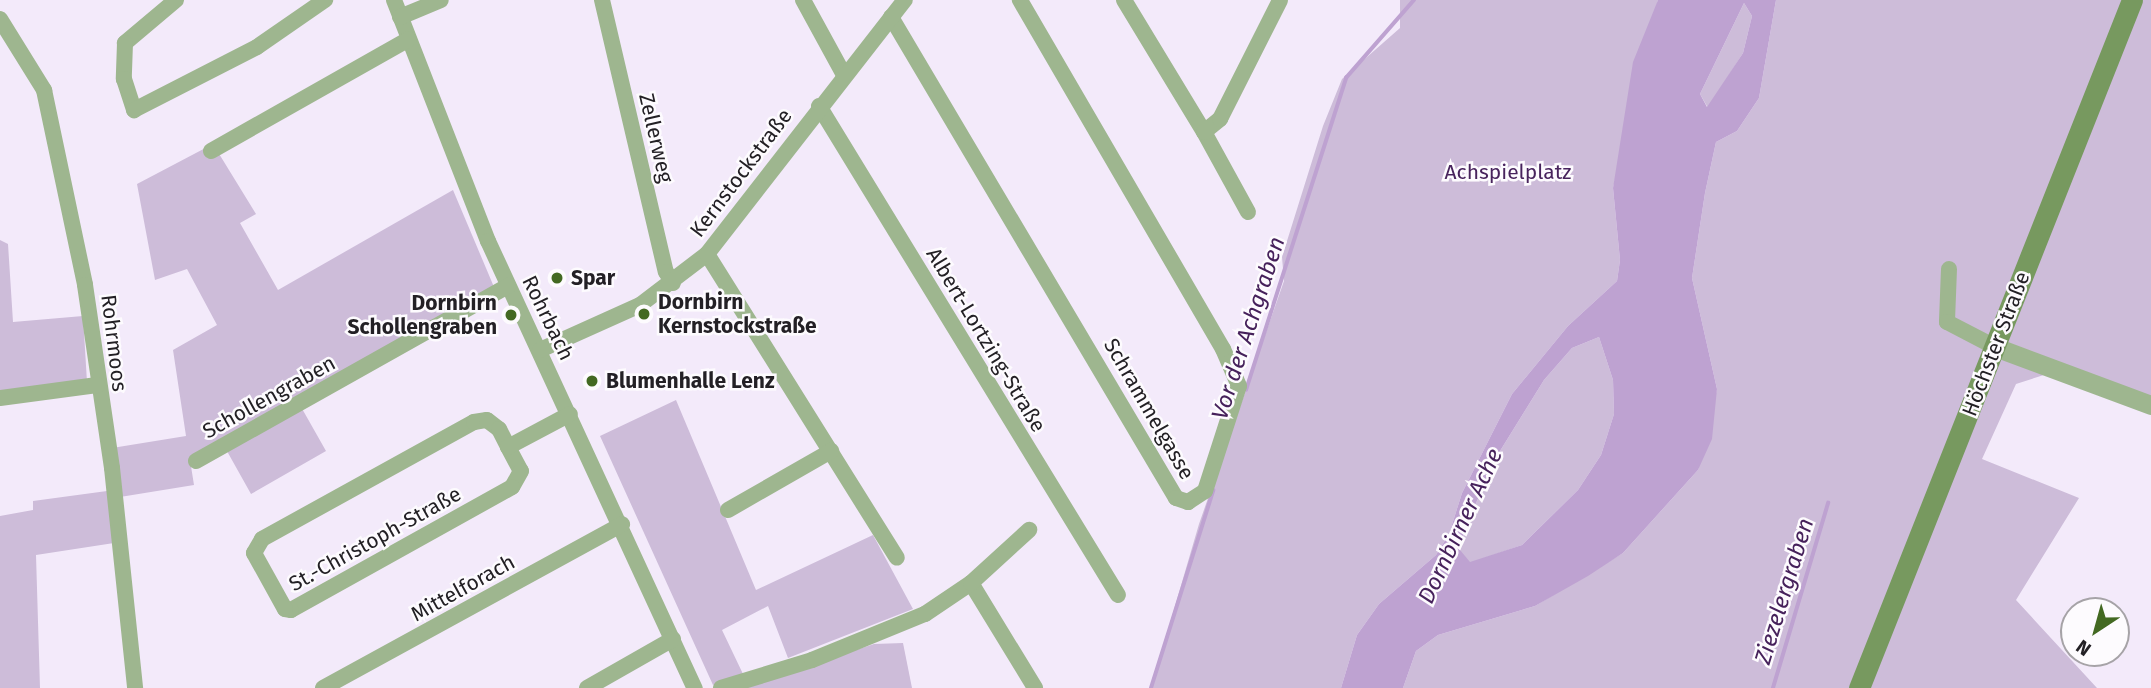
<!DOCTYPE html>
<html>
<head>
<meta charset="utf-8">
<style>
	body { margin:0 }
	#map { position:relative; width:2151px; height:688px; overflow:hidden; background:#f3eafa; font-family:"Fira Sans",sans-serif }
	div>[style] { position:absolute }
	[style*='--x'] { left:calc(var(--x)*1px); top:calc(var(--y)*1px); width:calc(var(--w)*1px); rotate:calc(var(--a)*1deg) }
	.green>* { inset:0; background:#cdbcd9 }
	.water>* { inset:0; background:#bea2d1 }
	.stream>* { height:3.5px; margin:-1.75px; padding:0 1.75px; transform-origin:1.75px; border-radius:1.75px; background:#bea2d1 }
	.minor>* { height:16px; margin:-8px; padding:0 8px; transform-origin:8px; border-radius:8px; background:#9eb68f }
	.tertiary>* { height:19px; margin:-9.5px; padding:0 9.5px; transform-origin:9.5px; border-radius:9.5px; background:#9eb68f }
	.secondary>* { height:21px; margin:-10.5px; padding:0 10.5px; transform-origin:10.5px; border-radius:10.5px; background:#77995f }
	.dots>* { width:19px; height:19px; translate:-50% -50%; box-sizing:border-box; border:4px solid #fdfbfe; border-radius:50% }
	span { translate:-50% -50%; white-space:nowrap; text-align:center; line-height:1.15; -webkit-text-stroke:5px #fdfbfe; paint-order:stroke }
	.street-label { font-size:21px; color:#232025 }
	.park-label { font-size:21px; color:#48235d }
	.poi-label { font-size:21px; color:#232025; font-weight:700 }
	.left { translate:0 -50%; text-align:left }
	.right { translate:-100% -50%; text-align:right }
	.water-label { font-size:23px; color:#46215b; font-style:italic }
	.north { position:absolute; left:2060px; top:597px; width:70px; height:70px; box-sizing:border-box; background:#fdfbfe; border:2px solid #a6a3a7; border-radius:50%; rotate:216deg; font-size:19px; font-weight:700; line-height:28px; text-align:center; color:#232025 }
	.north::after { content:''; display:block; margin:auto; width:24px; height:32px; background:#436922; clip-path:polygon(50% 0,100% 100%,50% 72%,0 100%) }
</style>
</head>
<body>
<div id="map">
	<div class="green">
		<i style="clip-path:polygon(1400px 0,1658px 0,1613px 188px,1620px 260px,1617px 281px,1568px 326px,1512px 394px,1462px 493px,1449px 534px,1436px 555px,1379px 604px,1357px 635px,1341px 688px,1151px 688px,1199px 524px,1284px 281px,1282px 257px,1323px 126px,1342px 79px,1400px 28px)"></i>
		<i style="clip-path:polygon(1776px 0,2151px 0,2151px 408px,2047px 374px,2016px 384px,1982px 459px,2079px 498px,2016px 600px,2097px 688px,1403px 688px,1416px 651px,1438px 635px,1535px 606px,1623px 553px,1698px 470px,1717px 389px,1692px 278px,1705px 193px,1716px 142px,1737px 131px,1759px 98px)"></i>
		<i style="clip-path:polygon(1744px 3px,1752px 16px,1743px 53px,1708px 108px,1700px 94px)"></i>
		<i style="clip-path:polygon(213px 144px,256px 214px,240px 223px,278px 290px,453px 190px,494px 287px,296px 398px,326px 451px,251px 494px,223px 444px,190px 460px,194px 485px,120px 497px,112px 448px,186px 436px,173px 350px,217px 325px,187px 269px,155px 280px,137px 184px)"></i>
		<i style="clip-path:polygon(0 240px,8px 244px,13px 322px,83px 316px,87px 382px,0 394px)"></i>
		<i style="clip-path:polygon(1599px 337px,1613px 380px,1614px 414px,1601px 455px,1578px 490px,1522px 545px,1470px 563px,1460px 551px,1465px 527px,1500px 451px,1544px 380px,1572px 348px)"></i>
		<i style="clip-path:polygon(676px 400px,756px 590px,873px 535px,913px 609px,788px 658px,768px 606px,722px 630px,743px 674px,713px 685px,600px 436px)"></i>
		<i style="clip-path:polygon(107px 491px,114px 543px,36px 555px,40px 688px,0 688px,0 516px,33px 510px,33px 501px)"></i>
		<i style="clip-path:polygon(903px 643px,912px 688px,742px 688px,874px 644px)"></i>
	</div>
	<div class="water">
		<i style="clip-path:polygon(evenodd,1658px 0,1776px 0,1759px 98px,1737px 131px,1716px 142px,1705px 193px,1692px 278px,1717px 389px,1712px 439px,1698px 470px,1623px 553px,1588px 576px,1535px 606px,1438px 635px,1416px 651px,1403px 688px,1341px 688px,1357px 635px,1379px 604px,1436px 555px,1449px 534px,1462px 493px,1512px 394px,1568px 326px,1617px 281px,1620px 260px,1613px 188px,1633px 62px,1658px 0,1744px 3px,1752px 16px,1743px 53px,1707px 107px,1700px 94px,1744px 3px,1658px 0,1599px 337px,1613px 380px,1614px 414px,1601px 455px,1578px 490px,1522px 545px,1470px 562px,1460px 550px,1465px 527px,1500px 451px,1544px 380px,1572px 348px,1599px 337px)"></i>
	</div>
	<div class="stream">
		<i style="--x:1246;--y:390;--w:328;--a:-72.2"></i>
		<i style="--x:1346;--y:78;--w:103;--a:-48.9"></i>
		<i style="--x:1151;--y:688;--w:207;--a:-72.5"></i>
		<i style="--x:1773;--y:688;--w:193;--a:-73.4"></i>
	</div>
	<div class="minor">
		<i style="--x:176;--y:0;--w:67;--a:139.9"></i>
		<i style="--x:125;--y:43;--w:36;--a:92"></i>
		<i style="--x:124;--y:79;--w:33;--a:72"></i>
		<i style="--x:134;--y:110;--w:138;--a:-27.1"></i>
		<i style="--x:257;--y:47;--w:83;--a:-34.7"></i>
		<i style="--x:394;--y:0;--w:259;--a:68.7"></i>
		<i style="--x:488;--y:241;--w:493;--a:65.2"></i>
		<i style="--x:602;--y:0;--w:279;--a:76.8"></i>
		<i style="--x:666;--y:272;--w:13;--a:58"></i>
		<i style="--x:803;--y:0;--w:85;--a:61.3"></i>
		<i style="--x:1124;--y:0;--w:154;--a:58.8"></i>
		<i style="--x:400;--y:17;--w:44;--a:-22.5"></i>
		<i style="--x:891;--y:17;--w:559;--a:59.35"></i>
		<i style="--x:1176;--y:498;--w:13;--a:18"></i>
		<i style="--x:1188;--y:502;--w:20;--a:-33"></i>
		<i style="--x:1205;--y:491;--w:110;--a:-72.1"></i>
		<i style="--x:1239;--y:386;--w:40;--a:-113.4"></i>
		<i style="--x:1223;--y:349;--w:404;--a:-120.2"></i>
		<i style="--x:0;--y:19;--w:84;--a:58.2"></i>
		<i style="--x:44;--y:90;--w:199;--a:78.1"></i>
		<i style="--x:85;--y:285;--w:185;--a:81.6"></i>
		<i style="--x:112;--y:468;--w:221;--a:84"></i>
		<i style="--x:819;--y:106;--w:573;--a:58.56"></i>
		<i style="--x:211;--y:151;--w:227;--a:-29.5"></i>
		<i style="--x:1248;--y:212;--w:91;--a:-118.8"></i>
		<i style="--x:1204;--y:132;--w:21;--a:-39"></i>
		<i style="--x:1220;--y:119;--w:133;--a:-63.2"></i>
		<i style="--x:707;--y:254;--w:358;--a:58"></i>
		<i style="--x:1949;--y:269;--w:53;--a:92.2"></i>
		<i style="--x:1947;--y:322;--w:54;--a:27.5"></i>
		<i style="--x:540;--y:350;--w:110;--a:-24.2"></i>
		<i style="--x:640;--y:305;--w:84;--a:-37.3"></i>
		<i style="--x:707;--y:254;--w:322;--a:-52.1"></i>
		<i style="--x:0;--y:398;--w:98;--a:-7.6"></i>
		<i style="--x:508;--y:447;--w:27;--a:62"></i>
		<i style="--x:521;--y:471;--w:18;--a:119"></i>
		<i style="--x:512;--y:487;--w:253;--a:150.9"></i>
		<i style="--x:291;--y:610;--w:6;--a:-171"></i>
		<i style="--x:285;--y:609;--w:64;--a:-119"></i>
		<i style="--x:254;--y:553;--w:16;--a:-60"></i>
		<i style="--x:262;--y:539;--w:242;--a:-28.9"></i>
		<i style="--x:474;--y:422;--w:13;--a:-9"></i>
		<i style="--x:487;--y:420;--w:15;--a:37"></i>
		<i style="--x:499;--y:429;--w:20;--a:63"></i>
		<i style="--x:508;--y:447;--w:70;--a:-28"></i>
		<i style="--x:196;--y:461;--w:358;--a:-29.3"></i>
		<i style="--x:728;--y:510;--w:119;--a:-29.8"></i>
		<i style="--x:971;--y:583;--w:123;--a:58.6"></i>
		<i style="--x:323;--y:688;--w:341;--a:-28.7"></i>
		<i style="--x:587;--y:688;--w:99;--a:-29.7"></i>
		<i style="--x:721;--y:688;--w:95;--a:-17.1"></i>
		<i style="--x:812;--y:660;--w:122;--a:-22.2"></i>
		<i style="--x:925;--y:614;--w:55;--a:-34"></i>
		<i style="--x:971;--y:583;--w:79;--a:-42.4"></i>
	</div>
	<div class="tertiary">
		<i style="--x:1995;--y:347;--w:166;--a:20.4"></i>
	</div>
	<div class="secondary">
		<i style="--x:1859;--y:688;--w:740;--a:-68.36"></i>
	</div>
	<div class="dots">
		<i style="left:557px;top:278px;background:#436922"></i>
		<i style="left:644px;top:314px;background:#436922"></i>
		<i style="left:511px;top:315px;background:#436922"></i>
		<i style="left:592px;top:381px;background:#436922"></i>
	</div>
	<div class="street-label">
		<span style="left:656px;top:138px;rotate:77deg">Zellerweg</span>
		<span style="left:741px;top:173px;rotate:-53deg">Kernstockstraße</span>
		<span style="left:548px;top:318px;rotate:64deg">Rohrbach</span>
		<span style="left:986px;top:340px;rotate:59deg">Albert-Lortzing-Straße</span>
		<span style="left:114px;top:343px;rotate:83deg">Rohrmoos</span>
		<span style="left:1996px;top:344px;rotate:-69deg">Höchster Straße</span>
		<span style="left:269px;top:397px;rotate:-29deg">Schollengraben</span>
		<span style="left:1149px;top:409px;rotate:60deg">Schrammelgasse</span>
		<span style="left:375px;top:539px;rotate:-29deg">St.-Christoph-Straße</span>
		<span style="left:463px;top:588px;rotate:-29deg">Mittelforach</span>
	</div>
	<div class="park-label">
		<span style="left:1508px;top:172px">Achspielplatz</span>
	</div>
	<div class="poi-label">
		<span class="left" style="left:571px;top:278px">Spar</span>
		<span class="left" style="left:658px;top:314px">Dornbirn<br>Kernstockstraße</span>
		<span class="right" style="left:497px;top:315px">Dornbirn<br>Schollengraben</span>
		<span class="left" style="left:606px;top:381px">Blumenhalle Lenz</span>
	</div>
	<div class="water-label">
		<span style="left:1248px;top:328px;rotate:-72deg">Vor der Achgraben</span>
		<span style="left:1460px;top:526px;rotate:-65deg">Dornbirner Ache</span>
		<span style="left:1784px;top:591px;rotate:-73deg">Ziezelergraben</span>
	</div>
	<div class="north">N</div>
</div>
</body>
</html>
